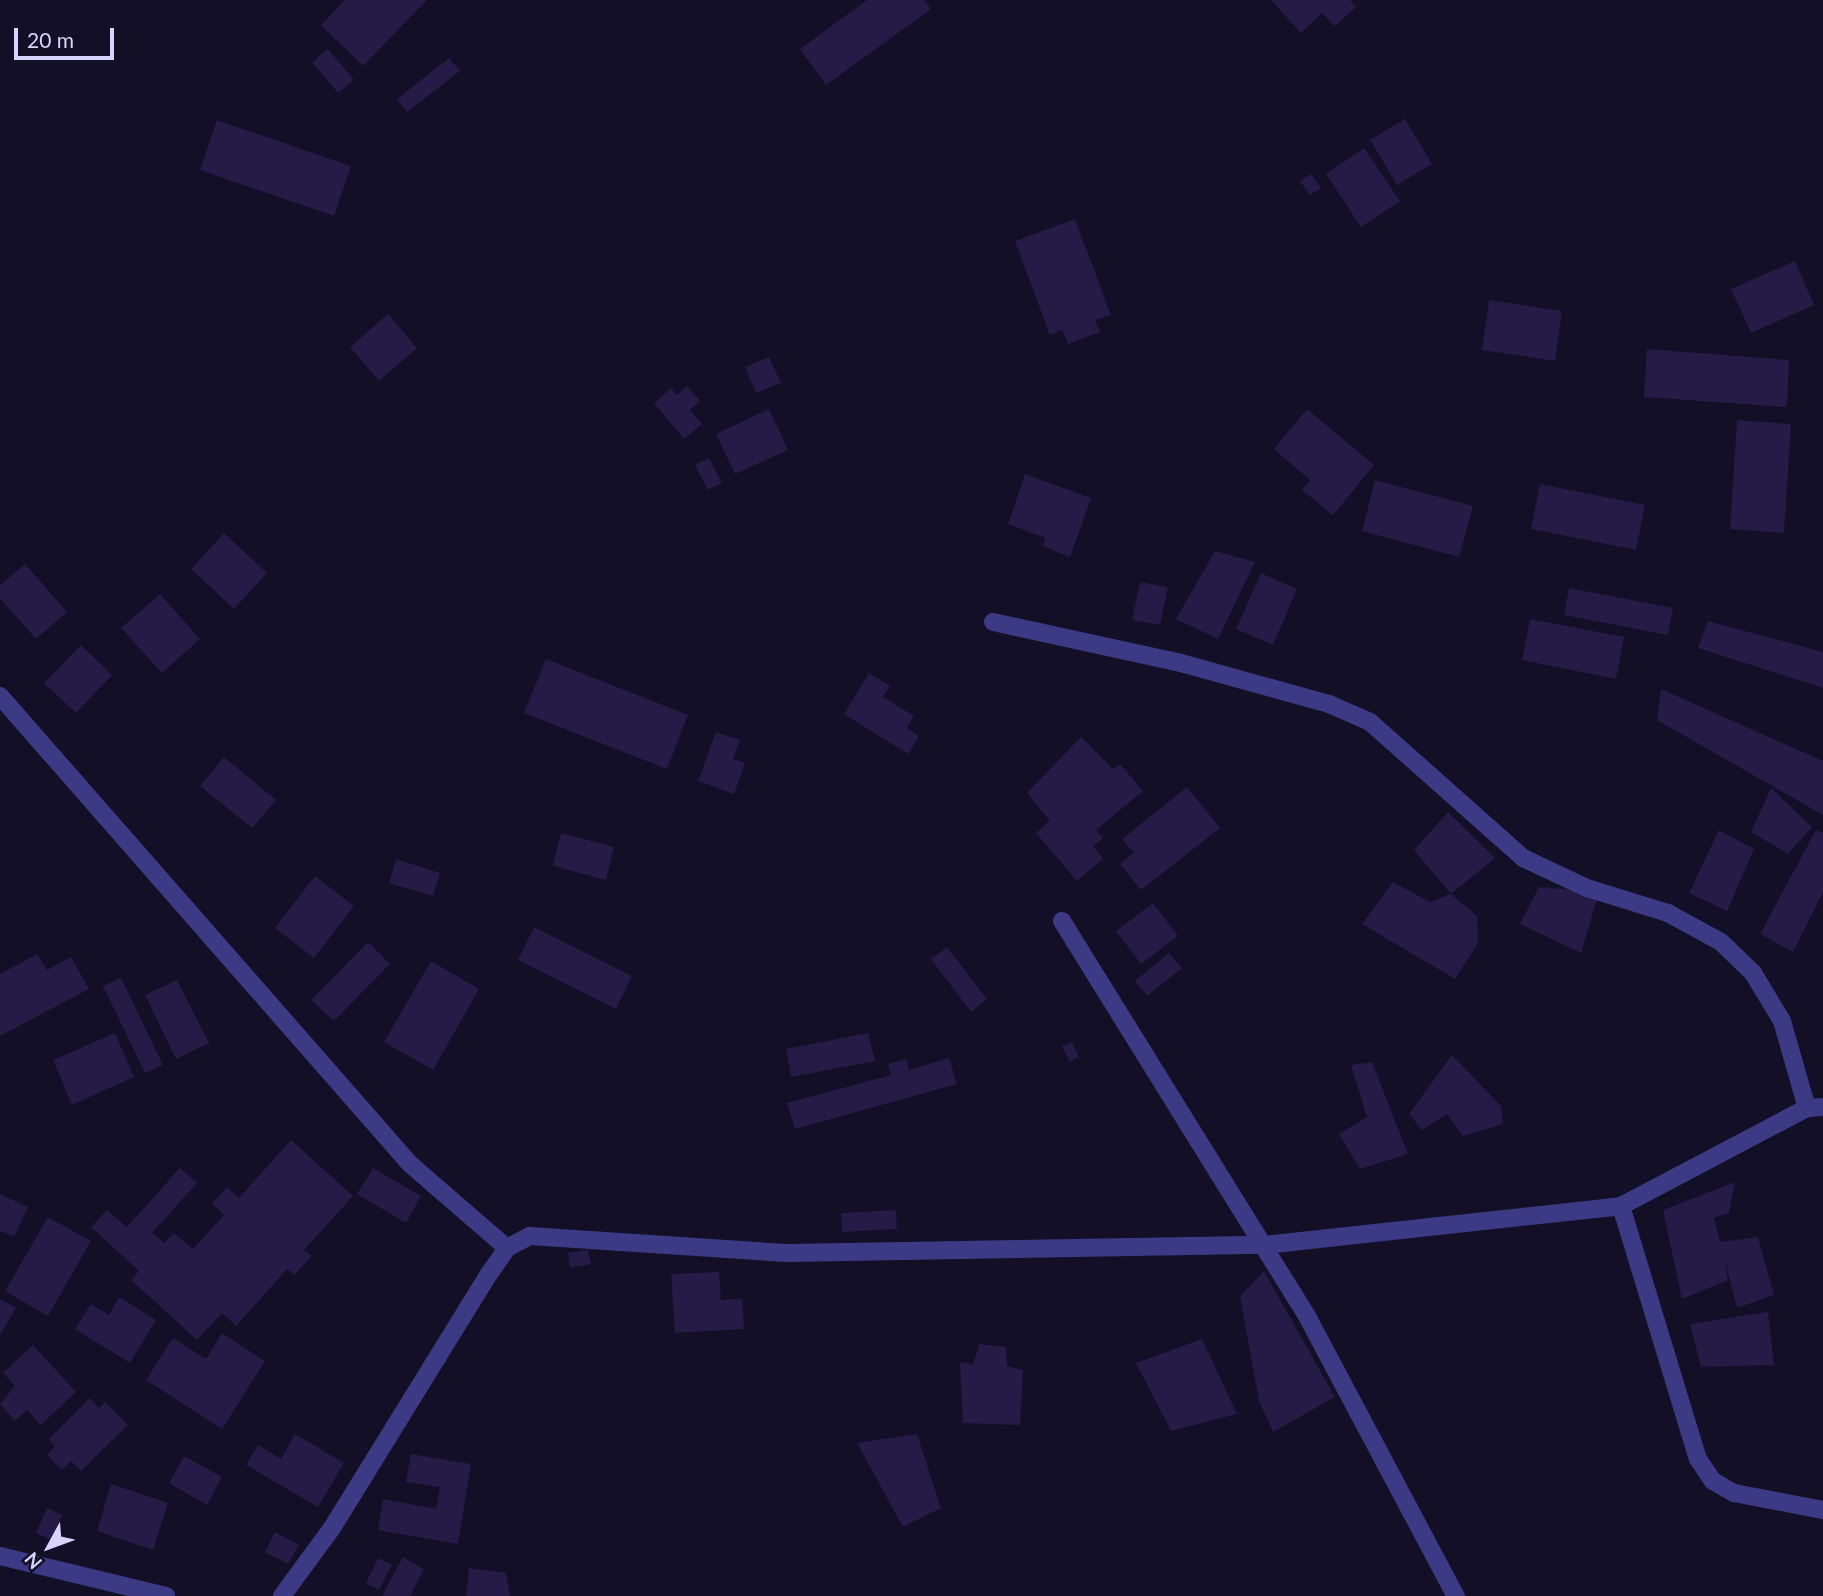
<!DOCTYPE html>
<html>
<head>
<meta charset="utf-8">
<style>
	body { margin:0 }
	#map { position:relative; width:1823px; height:1596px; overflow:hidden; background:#130f26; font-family:Lato,sans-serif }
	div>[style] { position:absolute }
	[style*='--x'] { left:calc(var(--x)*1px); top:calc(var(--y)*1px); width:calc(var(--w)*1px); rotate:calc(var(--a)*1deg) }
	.building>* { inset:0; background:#241b47 }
	.minor>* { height:18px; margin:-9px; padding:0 9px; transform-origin:9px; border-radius:9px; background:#3d3a85 }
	span { translate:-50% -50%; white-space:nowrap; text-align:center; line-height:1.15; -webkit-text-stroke:5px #130f26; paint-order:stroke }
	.north { position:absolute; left:14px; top:1512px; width:70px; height:70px; -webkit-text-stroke:5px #130f26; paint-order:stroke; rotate:229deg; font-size:19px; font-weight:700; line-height:28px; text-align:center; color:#d9d4ff }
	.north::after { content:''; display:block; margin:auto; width:24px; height:32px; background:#d9d4ff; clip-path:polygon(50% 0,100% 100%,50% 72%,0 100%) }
	.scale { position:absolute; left:14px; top:28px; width:100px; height:32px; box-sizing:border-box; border:4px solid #d9d4ff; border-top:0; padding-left:9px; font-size:21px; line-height:24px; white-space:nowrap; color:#d9d4ff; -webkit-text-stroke:5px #130f26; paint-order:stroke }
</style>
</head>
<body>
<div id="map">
	<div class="building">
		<i style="clip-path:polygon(345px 0,427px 0,363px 66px,321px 25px)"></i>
		<i style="clip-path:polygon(867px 0,924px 0,931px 9px,826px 85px,800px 49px)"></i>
		<i style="clip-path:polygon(1271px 0,1350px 0,1356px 7px,1335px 26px,1322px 13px,1301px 33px)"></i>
		<i style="clip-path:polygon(328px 49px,354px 80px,338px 93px,312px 62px)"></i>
		<i style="clip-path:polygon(449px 58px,460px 71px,407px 112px,397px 99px)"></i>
		<i style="clip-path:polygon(1405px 119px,1432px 164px,1397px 185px,1370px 140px)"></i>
		<i style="clip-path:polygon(217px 120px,351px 166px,334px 216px,200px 170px)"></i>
		<i style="clip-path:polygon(1364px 148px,1400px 201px,1361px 227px,1326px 174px)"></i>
		<i style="clip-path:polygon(1311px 174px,1321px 188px,1310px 195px,1300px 181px)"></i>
		<i style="clip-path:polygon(1075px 219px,1111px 315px,1095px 320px,1100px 332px,1068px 344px,1062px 330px,1050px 335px,1015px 241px)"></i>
		<i style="clip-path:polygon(1795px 261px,1814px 305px,1751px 333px,1731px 289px)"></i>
		<i style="clip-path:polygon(1489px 300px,1562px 311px,1555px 361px,1482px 350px)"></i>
		<i style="clip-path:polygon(388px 314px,417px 348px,379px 381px,350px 347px)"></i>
		<i style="clip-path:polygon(1647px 349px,1789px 360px,1787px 407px,1644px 397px)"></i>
		<i style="clip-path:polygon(769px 357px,781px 383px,756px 393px,745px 367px)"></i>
		<i style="clip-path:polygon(687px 386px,700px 401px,690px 410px,702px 424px,684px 439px,654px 403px,671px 388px,677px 395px)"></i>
		<i style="clip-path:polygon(769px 409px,788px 450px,735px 474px,716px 434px)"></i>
		<i style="clip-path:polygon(1307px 409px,1374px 465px,1333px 515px,1302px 490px,1310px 480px,1274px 449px)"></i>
		<i style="clip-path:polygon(1737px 420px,1791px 424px,1784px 533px,1730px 529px)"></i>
		<i style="clip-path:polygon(709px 458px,722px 483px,708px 490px,695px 465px)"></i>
		<i style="clip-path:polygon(1025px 474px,1091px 498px,1070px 557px,1043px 546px,1045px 538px,1008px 524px)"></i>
		<i style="clip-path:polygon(1375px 480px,1473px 506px,1459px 557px,1362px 531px)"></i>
		<i style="clip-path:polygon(1540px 484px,1645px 505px,1636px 550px,1531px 529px)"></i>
		<i style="clip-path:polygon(224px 533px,267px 573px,234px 609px,191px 569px)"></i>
		<i style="clip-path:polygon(1215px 551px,1255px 562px,1218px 639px,1176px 619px)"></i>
		<i style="clip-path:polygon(25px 564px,67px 612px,36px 639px,0 598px,0 585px)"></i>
		<i style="clip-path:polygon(1261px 573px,1297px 589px,1273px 645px,1236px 629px)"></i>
		<i style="clip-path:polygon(1140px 582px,1168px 587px,1160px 625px,1132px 620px)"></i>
		<i style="clip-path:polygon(1569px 588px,1673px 608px,1668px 635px,1564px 615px)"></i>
		<i style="clip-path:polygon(160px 594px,200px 639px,162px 673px,121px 628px)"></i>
		<i style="clip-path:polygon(1530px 619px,1624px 637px,1616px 679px,1522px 660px)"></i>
		<i style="clip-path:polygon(1708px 621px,1823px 652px,1823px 688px,1698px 648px)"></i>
		<i style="clip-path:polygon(81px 645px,112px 675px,76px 713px,44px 683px)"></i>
		<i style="clip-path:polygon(546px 659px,688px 715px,667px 769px,524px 713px)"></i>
		<i style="clip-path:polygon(869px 673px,890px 686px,883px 697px,914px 716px,907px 728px,919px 736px,908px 754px,844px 714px)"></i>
		<i style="clip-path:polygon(1661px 689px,1823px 761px,1823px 815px,1657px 720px)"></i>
		<i style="clip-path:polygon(716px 732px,740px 740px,733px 759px,745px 763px,734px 794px,698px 781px)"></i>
		<i style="clip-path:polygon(1081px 737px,1113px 769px,1120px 764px,1143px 791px,1096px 830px,1103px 838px,1093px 846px,1103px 859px,1077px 881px,1036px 833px,1050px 821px,1027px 793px)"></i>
		<i style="clip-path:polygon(224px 757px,276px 800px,252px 828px,200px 786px)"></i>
		<i style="clip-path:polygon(1187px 787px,1220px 828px,1141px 890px,1120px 864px,1134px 853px,1122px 839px)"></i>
		<i style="clip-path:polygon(1771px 788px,1812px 827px,1788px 854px,1751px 832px)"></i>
		<i style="clip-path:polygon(1448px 812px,1495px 858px,1451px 894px,1414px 850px)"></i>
		<i style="clip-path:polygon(1719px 830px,1754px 849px,1727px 911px,1689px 893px)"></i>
		<i style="clip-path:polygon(1816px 830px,1823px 833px,1823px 892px,1793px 952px,1760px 934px)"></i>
		<i style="clip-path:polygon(561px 833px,614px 847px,606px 880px,553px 866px)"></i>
		<i style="clip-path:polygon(396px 859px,440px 873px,433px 896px,389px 883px)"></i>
		<i style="clip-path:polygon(315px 876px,354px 906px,314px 958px,275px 928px)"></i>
		<i style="clip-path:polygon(1393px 882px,1430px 902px,1451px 894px,1477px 916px,1478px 943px,1455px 979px,1362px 924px)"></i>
		<i style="clip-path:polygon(1539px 887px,1599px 892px,1581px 953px,1520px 924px)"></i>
		<i style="clip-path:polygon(1153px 903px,1178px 936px,1141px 964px,1116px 931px)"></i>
		<i style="clip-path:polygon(534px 927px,632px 976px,616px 1009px,518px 960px)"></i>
		<i style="clip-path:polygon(368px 942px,390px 964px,334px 1021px,311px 1000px)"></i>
		<i style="clip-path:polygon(947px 947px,987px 999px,971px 1012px,931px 959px)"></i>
		<i style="clip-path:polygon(1169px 953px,1182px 968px,1147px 996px,1135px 981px)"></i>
		<i style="clip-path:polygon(37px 954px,47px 970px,71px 957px,89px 989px,0 1036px,0 974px)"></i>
		<i style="clip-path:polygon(431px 961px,479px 989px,433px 1070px,384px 1042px)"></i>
		<i style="clip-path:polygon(121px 978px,163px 1065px,145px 1073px,103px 986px)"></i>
		<i style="clip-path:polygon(177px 980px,209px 1043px,176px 1059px,145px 995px)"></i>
		<i style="clip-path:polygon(115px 1033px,134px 1077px,72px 1105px,53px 1060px)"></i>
		<i style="clip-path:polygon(868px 1033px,875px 1061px,791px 1077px,786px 1049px)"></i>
		<i style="clip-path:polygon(1072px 1042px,1079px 1057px,1070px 1062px,1062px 1046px)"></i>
		<i style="clip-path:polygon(1452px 1055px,1501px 1106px,1503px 1124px,1463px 1136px,1447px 1114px,1422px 1130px,1409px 1114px)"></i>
		<i style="clip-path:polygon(949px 1058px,957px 1084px,795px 1129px,787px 1103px,891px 1075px,888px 1064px,906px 1059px,909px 1070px)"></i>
		<i style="clip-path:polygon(1372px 1062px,1408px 1154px,1360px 1169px,1339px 1134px,1367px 1117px,1351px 1065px)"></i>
		<i style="clip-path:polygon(291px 1140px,353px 1196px,304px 1250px,312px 1256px,294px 1275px,287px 1269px,236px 1326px,222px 1313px,197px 1340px,131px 1280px,139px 1271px,91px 1227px,107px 1210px,127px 1227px,180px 1168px,197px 1183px,152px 1233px,164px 1243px,174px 1233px,193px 1249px,224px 1215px,212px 1203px,227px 1187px,239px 1198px)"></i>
		<i style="clip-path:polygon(373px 1168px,421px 1196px,406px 1223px,357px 1194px)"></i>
		<i style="clip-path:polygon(1735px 1182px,1729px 1213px,1714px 1218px,1720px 1242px,1758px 1237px,1774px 1295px,1737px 1308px,1724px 1257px,1728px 1280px,1682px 1299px,1663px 1210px)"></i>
		<i style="clip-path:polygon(0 1194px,28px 1207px,14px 1237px,0 1231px)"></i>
		<i style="clip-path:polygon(896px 1210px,897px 1229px,842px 1232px,841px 1213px)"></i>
		<i style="clip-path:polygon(48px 1217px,91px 1241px,48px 1316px,5px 1291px)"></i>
		<i style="clip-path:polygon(588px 1250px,591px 1264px,570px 1268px,568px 1253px)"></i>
		<i style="clip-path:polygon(1264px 1271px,1335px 1397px,1273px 1432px,1259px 1401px,1240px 1296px)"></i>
		<i style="clip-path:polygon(719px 1272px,721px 1300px,742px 1299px,744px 1329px,675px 1333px,671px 1274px)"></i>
		<i style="clip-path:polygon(119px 1297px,156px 1320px,130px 1363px,75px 1329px,91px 1304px,109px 1315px)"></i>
		<i style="clip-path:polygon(0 1299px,16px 1308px,0 1335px)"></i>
		<i style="clip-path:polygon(1768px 1312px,1774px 1365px,1701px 1367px,1690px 1324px)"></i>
		<i style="clip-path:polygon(222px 1333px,265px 1361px,222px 1429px,146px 1380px,173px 1338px,206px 1359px)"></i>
		<i style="clip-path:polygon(1202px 1339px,1237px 1414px,1171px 1431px,1136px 1363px)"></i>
		<i style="clip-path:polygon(979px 1344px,1006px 1347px,1007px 1366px,1023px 1370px,1020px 1425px,963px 1423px,960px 1362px,973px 1365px)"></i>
		<i style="clip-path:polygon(33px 1345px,76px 1392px,41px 1425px,27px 1410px,15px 1421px,0 1404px,15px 1386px,3px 1373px)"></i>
		<i style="clip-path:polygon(90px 1398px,99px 1408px,105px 1402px,128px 1425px,81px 1471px,71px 1461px,62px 1470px,47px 1455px,55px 1446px,49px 1439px)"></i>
		<i style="clip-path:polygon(295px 1434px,344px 1463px,318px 1507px,246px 1465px,258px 1445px,281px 1459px)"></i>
		<i style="clip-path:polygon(917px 1434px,941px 1508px,903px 1527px,857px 1443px)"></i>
		<i style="clip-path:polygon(411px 1454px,471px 1464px,458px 1544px,378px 1530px,383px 1499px,436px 1509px,440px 1487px,406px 1482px)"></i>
		<i style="clip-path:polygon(184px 1456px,222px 1477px,207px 1505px,169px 1483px)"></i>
		<i style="clip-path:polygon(111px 1484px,168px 1503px,153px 1550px,97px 1531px)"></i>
		<i style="clip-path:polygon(47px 1508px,62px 1515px,51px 1540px,36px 1533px)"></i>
		<i style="clip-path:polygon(275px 1532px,299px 1545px,288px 1564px,265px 1552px)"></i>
		<i style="clip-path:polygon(403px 1557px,424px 1569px,410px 1596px,382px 1596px)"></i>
		<i style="clip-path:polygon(378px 1558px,392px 1565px,379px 1590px,366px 1583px)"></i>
		<i style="clip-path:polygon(469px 1568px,506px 1573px,510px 1596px,466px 1596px)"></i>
	</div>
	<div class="minor">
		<i style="--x:993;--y:622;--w:192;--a:12.3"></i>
		<i style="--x:1181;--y:663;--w:154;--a:15.5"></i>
		<i style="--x:1329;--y:704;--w:45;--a:23.7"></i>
		<i style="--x:1370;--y:722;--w:205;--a:41.6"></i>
		<i style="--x:1523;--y:858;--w:71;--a:25.1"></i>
		<i style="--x:1587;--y:888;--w:85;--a:17.2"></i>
		<i style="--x:1668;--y:913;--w:60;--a:28.7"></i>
		<i style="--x:1721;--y:942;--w:45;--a:44.1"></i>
		<i style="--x:1753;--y:973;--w:56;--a:58.9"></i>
		<i style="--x:1782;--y:1021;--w:91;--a:74"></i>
		<i style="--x:0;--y:696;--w:622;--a:48.78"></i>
		<i style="--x:410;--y:1164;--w:128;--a:40.9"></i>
		<i style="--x:1062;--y:921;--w:469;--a:58.2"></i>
		<i style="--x:1309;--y:1320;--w:313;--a:62"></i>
		<i style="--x:1621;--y:1206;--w:264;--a:73.1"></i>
		<i style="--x:1698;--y:1459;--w:27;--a:56"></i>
		<i style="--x:1713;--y:1481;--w:24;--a:30"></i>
		<i style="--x:1734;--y:1493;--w:91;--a:10.8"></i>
		<i style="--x:0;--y:1556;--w:171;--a:13.5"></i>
		<i style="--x:282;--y:1596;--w:84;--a:-53.7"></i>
		<i style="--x:332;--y:1528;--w:299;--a:-58.3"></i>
		<i style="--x:489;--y:1274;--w:32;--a:-55"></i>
		<i style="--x:507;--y:1248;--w:26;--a:-28"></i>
		<i style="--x:530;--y:1236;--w:260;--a:3.8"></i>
		<i style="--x:789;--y:1253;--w:475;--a:-1"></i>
		<i style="--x:1264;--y:1245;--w:359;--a:-6.2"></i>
		<i style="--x:1621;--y:1206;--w:210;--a:-27.8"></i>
		<i style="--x:1807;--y:1108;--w:16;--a:-4"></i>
	</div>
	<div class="north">N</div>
	<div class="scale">20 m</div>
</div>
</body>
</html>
